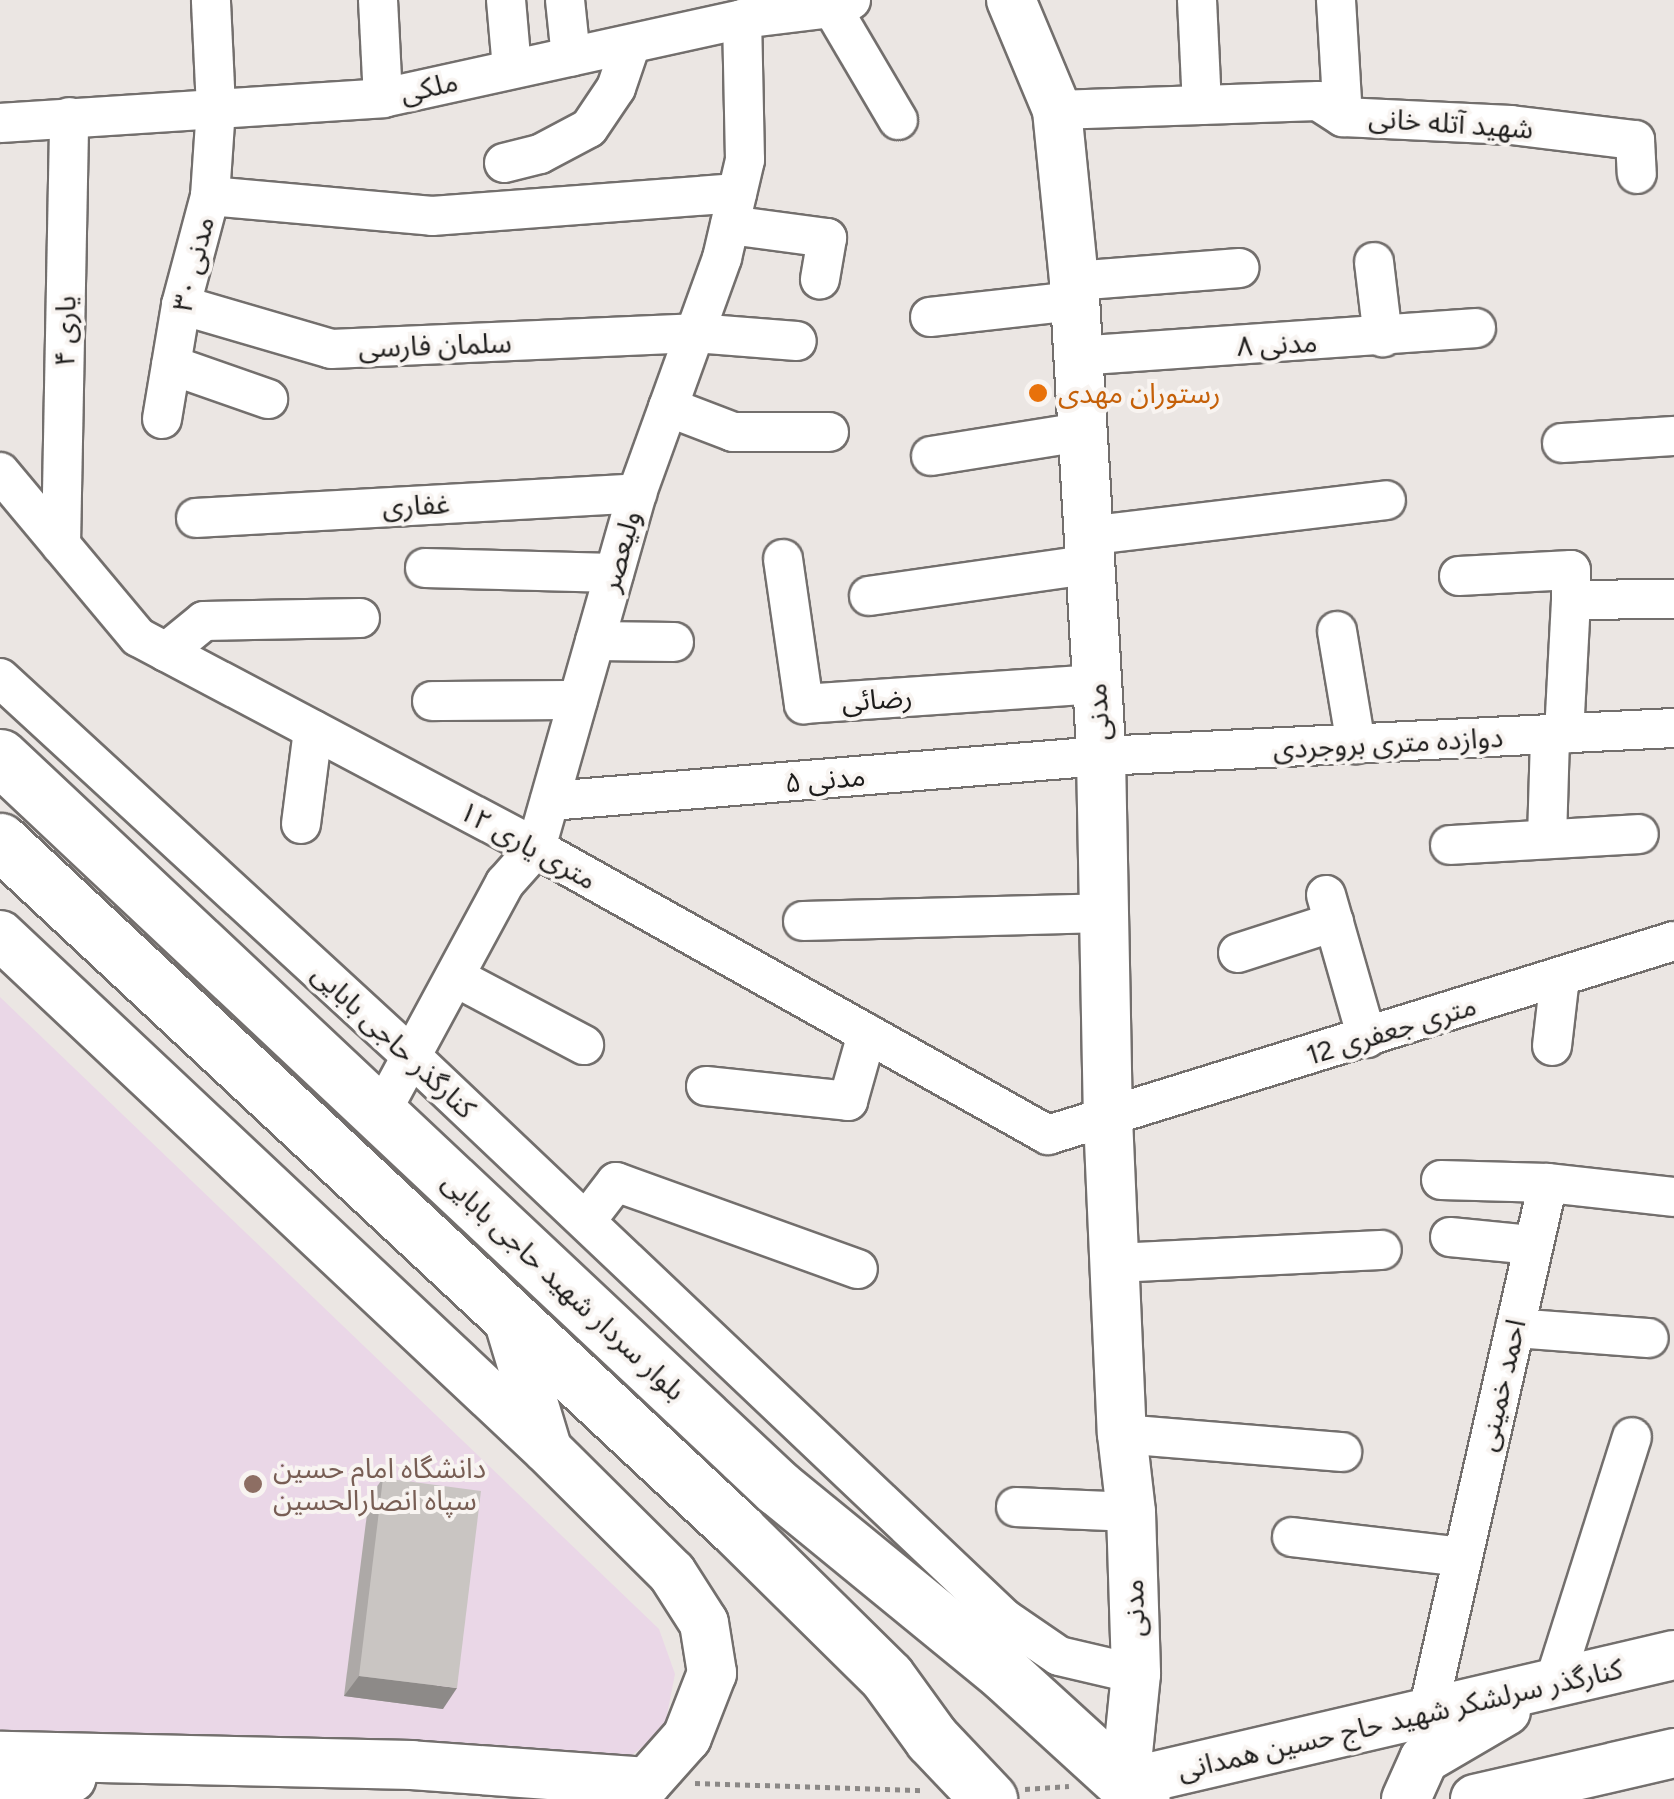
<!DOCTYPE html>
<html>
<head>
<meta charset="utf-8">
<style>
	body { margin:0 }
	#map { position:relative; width:1674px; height:1799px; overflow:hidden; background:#ebe6e3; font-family:Figtree,"Noto Sans Arabic",sans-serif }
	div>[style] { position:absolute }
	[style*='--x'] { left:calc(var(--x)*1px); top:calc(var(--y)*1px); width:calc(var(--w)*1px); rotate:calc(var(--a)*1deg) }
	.education>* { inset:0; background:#ead7e7 }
	.path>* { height:5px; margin-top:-2.5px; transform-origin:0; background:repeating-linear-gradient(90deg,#8b8886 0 5px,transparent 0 10px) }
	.roads { filter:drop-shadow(2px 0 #736f6d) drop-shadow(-2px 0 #736f6d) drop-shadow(0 2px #736f6d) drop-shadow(0 -2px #736f6d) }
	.minor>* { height:38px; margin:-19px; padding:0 19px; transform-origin:19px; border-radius:19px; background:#fff }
	.major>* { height:48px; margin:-24px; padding:0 24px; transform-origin:24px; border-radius:24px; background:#fff }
	.highway>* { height:55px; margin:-27.5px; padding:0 27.5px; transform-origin:27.5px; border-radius:27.5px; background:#fff }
	.wall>* { inset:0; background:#ada9a7 }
	.shaded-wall>* { inset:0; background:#8d8a88 }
	.building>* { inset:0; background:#c9c5c2 }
	.dots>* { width:28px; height:28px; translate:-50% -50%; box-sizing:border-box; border:5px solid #f8f4f1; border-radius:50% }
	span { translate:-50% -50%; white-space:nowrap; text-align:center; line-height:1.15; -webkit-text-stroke:8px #f8f4f1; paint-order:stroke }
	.street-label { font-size:28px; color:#1d1c1b }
	.food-label { font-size:28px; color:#c56008 }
	.left { translate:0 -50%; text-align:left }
	.education-label { font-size:28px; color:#785e54 }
</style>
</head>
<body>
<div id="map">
	<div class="education">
		<i style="clip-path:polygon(0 997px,659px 1629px,675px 1674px,664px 1730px,614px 1769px,0 1733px)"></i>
	</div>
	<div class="path">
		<i style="--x:695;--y:1783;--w:229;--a:1.8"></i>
		<i style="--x:1025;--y:1789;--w:44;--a:-3.9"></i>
	</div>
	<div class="roads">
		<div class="minor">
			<i style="--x:378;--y:0;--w:98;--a:87.1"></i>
			<i style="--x:506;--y:0;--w:68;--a:85"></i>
			<i style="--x:565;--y:0;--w:57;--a:84"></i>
			<i style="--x:1197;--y:0;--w:105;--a:87.3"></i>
			<i style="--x:1336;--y:0;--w:117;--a:86.6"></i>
			<i style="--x:832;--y:8;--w:130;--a:59.5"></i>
			<i style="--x:1057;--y:110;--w:261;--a:-2"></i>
			<i style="--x:1318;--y:101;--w:30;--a:33"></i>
			<i style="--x:1343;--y:117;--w:168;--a:2.7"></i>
			<i style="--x:1511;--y:125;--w:125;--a:6.9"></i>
			<i style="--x:1635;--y:140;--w:34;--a:87"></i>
			<i style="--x:0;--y:123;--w:384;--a:-3.7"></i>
			<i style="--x:383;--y:98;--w:368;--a:-12.4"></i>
			<i style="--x:742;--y:19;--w:99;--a:-7"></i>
			<i style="--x:840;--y:7;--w:13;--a:-32"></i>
			<i style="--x:504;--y:163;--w:37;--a:-14"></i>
			<i style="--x:540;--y:154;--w:55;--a:-28"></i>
			<i style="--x:589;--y:128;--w:48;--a:-56"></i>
			<i style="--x:616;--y:88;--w:46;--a:-71.2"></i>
			<i style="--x:210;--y:196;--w:223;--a:5.1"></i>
			<i style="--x:432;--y:216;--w:306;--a:-4.3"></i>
			<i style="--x:730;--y:225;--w:98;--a:7.6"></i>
			<i style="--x:827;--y:238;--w:42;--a:99.7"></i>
			<i style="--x:1374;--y:262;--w:76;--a:83.2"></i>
			<i style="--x:1074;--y:281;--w:166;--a:-4.5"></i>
			<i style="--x:181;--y:305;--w:156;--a:16.3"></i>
			<i style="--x:331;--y:349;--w:364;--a:-2.5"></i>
			<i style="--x:695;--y:333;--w:102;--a:4.5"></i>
			<i style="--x:930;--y:317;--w:146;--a:-6.3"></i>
			<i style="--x:1077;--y:356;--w:400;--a:-4"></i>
			<i style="--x:171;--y:365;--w:103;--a:19.3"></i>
			<i style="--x:668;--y:407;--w:70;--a:21"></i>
			<i style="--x:733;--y:432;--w:96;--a:0"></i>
			<i style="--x:162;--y:419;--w:116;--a:-80.5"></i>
			<i style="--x:181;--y:305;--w:113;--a:-75.1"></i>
			<i style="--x:210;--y:196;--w:88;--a:-86.1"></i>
			<i style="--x:216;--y:108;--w:108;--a:-92.7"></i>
			<i style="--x:1562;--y:443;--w:112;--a:-3.6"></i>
			<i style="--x:931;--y:456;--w:152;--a:-9.1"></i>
			<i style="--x:0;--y:472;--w:215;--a:50.1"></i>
			<i style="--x:138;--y:637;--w:450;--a:27.9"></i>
			<i style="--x:536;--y:848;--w:587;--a:29.27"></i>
			<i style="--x:1048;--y:1135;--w:655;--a:-17.22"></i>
			<i style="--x:196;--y:518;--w:442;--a:-3.2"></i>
			<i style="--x:1086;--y:536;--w:302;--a:-6.8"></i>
			<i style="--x:61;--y:545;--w:428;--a:-88.9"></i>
			<i style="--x:783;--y:559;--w:147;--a:81.8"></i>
			<i style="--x:804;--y:704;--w:293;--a:-3.9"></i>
			<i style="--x:425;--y:568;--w:189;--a:1.5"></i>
			<i style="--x:1459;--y:576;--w:112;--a:-3.1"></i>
			<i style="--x:1571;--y:570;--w:30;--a:90"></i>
			<i style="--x:869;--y:596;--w:221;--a:-8.1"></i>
			<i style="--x:1337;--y:631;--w:115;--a:80.5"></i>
			<i style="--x:595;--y:641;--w:79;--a:0.7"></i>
			<i style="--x:166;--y:652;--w:49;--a:-39.2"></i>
			<i style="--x:204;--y:621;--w:156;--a:-1.1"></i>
			<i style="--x:0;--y:678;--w:558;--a:42.6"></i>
			<i style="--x:411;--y:1056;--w:818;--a:43.47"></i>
			<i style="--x:1005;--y:1619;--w:65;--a:34.4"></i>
			<i style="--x:1059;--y:1656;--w:79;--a:13.2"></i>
			<i style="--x:432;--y:701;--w:146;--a:-0.4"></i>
			<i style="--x:1564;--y:734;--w:134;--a:-87"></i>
			<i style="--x:1571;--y:600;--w:103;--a:-0.6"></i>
			<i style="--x:550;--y:801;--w:553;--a:-4.67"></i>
			<i style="--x:1101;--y:756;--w:574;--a:-2.8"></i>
			<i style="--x:301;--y:824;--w:95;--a:-82.7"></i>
			<i style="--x:1547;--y:839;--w:104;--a:-88.3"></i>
			<i style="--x:1450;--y:845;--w:189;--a:-3.3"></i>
			<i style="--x:1326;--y:895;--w:149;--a:74"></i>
			<i style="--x:803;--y:921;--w:301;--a:-1.5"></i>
			<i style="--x:1238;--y:953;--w:101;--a:-17.9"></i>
			<i style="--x:455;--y:977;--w:146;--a:27.8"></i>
			<i style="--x:1552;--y:1046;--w:69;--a:-83.4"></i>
			<i style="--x:706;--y:1086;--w:143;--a:6"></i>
			<i style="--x:848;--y:1101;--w:70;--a:-74.2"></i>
			<i style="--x:380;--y:1114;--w:263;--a:-61.6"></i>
			<i style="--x:505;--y:883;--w:47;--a:-48.5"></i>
			<i style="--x:536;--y:848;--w:369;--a:-74.1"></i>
			<i style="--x:637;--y:493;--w:250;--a:-70.1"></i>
			<i style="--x:722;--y:258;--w:101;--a:-76.8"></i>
			<i style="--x:745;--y:160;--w:141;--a:-91.2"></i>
			<i style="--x:1441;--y:1180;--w:107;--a:1.6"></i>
			<i style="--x:586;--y:1221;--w:49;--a:-52.4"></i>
			<i style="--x:616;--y:1182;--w:257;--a:19.8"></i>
			<i style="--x:1450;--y:1237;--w:81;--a:5.6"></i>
			<i style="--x:1114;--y:1263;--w:268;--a:-2.8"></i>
			<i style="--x:1515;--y:1328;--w:134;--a:4.3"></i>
			<i style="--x:1122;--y:1434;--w:221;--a:4.7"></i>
			<i style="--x:1016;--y:1507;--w:115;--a:2.5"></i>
			<i style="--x:1292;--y:1537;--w:171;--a:6.7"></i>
			<i style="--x:1553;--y:1686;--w:261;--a:-72.4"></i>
			<i style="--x:1428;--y:1711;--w:541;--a:-77.2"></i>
			<i style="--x:1548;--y:1183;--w:127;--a:6.3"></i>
		</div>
		<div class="major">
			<i style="--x:1011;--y:0;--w:119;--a:67.3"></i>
			<i style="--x:1057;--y:110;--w:172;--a:84.3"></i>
			<i style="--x:1074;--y:281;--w:476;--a:86.7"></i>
			<i style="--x:1101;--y:756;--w:362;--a:88.9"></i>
			<i style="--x:1108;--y:1118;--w:316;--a:87.5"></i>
			<i style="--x:1122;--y:1434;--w:79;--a:83.4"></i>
			<i style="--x:1131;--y:1512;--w:162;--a:88.2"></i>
			<i style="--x:1136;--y:1674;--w:110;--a:95.8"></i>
			<i style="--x:1125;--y:1783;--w:564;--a:-13.12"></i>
			<i style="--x:0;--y:935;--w:751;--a:43.22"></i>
			<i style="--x:547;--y:1449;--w:176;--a:44.8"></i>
			<i style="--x:672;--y:1573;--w:59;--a:57.4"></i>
			<i style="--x:704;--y:1623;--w:51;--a:80.9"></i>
			<i style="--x:712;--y:1673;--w:69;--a:111.3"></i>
			<i style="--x:687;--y:1737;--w:60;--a:131.6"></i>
			<i style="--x:647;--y:1782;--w:236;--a:-175.9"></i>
			<i style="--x:412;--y:1765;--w:412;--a:-178.7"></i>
			<i style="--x:506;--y:1312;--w:142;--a:73.2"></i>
			<i style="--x:0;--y:1792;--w:73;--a:-11"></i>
			<i style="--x:1406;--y:1799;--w:44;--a:-65.8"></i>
			<i style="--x:1424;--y:1759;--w:95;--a:-30.3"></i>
			<i style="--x:1475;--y:1799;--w:204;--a:-13"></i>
		</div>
		<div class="highway">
			<i style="--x:0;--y:757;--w:1068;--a:43.22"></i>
			<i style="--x:778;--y:1488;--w:293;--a:39.3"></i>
			<i style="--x:1005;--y:1674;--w:185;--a:42.4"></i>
			<i style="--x:0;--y:841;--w:1010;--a:43.03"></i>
			<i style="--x:738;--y:1530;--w:209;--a:44.6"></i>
			<i style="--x:887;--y:1677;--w:77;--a:54"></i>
			<i style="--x:932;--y:1739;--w:83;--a:46.5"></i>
		</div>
	</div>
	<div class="wall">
		<i style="clip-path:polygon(383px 1478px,443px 1709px,344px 1696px,369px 1498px)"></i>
	</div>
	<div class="shaded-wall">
		<i style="clip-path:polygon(359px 1676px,457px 1688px,443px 1709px,344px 1696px)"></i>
	</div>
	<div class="building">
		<i style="clip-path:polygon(383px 1478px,481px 1491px,457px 1688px,359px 1676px)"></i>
	</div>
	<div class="dots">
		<i style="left:1038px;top:393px;background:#e8710a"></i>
		<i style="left:253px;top:1484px;background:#8d6e63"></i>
	</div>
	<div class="street-label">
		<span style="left:429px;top:87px;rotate:-13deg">ملکی</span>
		<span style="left:1451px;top:123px;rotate:4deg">شهید آتله خانی</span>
		<span style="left:193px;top:264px;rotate:-76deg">مدنی ۳۰</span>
		<span style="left:65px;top:331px;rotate:-89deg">یاری ۴</span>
		<span style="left:1277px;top:344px;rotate:-3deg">مدنی ۸</span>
		<span style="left:435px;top:345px;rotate:-2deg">سلمان فارسی</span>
		<span style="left:416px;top:505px;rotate:-3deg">غفاری</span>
		<span style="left:620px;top:551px;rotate:-74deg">ولیعصر</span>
		<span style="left:877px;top:699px;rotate:-4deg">رضائی</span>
		<span style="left:1098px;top:712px;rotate:-94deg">مدنی</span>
		<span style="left:1388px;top:743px;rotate:-3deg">دوازده متری بروجردی</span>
		<span style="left:825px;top:779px;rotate:-5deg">مدنی ۵</span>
		<span style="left:528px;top:845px;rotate:29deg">۱۲ متری یاری</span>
		<span style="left:1391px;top:1030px;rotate:-17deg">12 متری جعفری</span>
		<span style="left:394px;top:1041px;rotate:43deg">کنارگذر حاجی بابایی</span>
		<span style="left:564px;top:1286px;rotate:43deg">بلوار سردار شهید حاجی بابایی</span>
		<span style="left:1501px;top:1385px;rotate:-77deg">احمد خمینی</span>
		<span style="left:1134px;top:1608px;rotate:-92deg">مدنی</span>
		<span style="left:1400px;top:1719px;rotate:-13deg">کنارگذر سرلشکر شهید حاج حسین همدانی</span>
	</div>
	<div class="food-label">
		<span class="left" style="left:1058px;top:393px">رستوران مهدی</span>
	</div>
	<div class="education-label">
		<span class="left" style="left:273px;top:1484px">دانشگاه امام حسین<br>سپاه انصارالحسین</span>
	</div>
</div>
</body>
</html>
